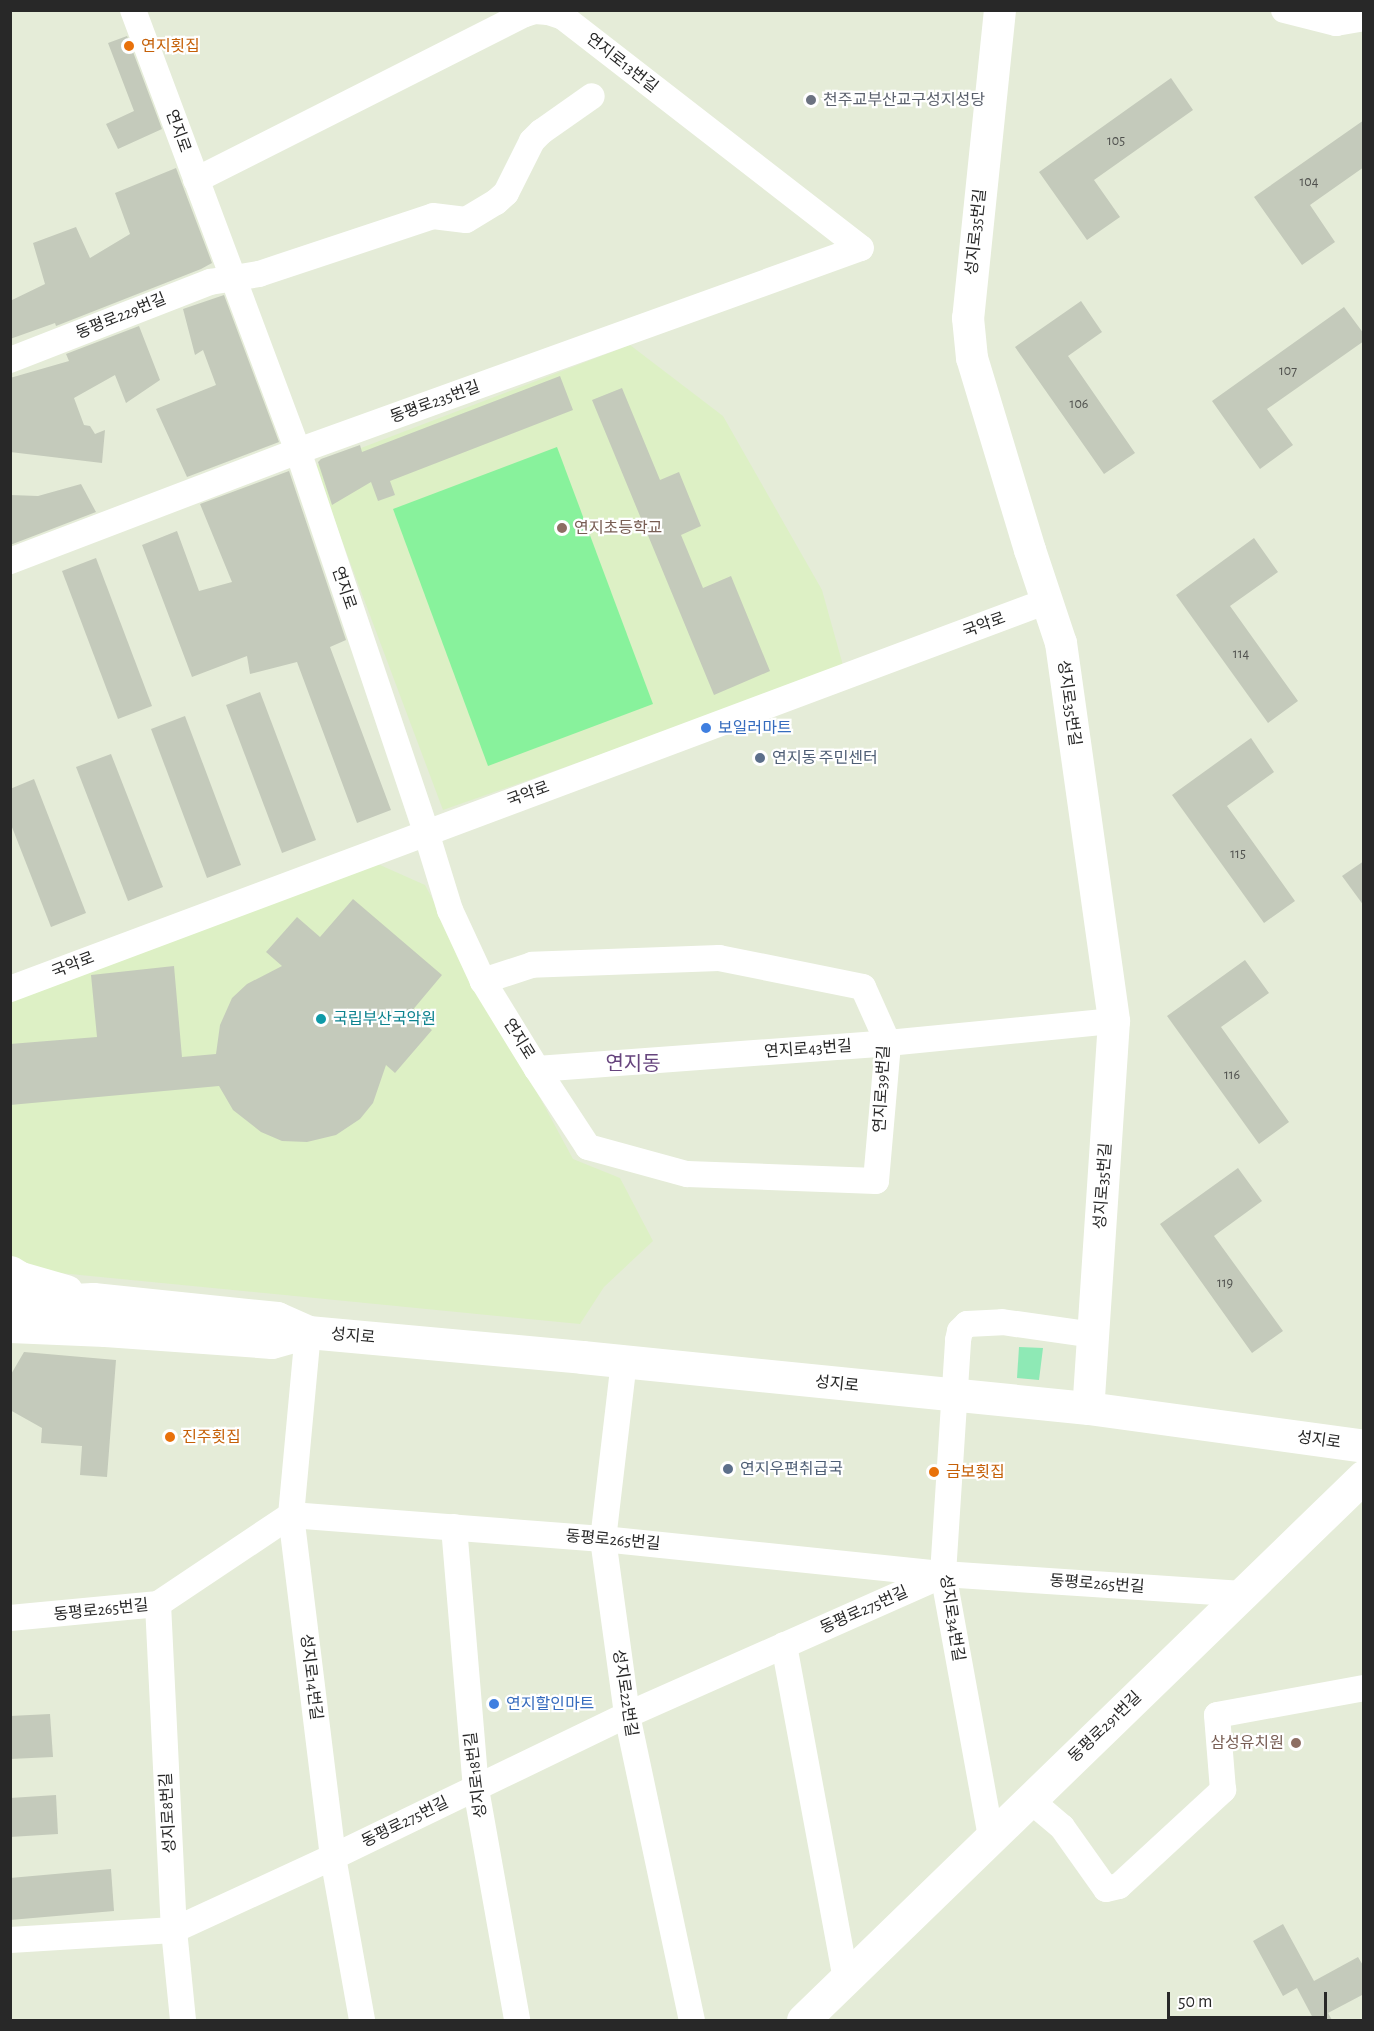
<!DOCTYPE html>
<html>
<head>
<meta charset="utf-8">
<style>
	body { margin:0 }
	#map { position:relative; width:1374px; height:2031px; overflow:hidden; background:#e5ecd8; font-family:"Alegreya Sans","Noto Sans KR",sans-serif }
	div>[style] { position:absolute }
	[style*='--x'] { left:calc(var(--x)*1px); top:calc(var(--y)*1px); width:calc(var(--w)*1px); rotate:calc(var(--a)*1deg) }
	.education>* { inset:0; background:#ddf0c5 }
	.green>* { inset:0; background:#8ee9b5 }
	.pitch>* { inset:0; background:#88f29c }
	.building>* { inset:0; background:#c4cabb }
	.minor>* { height:26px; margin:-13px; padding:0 13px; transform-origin:13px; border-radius:13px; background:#fff }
	.tertiary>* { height:32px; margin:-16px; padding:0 16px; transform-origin:16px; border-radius:16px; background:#fff }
	.secondary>* { height:33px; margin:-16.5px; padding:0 16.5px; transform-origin:16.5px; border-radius:16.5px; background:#fff }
	.dots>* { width:16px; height:16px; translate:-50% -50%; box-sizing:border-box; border:3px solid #fff; border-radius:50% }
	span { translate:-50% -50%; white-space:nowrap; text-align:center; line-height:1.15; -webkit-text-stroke:4.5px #fff; paint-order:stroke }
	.number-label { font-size:14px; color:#4f504d }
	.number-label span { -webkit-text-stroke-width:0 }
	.food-label { font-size:16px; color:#c56008 }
	.left { translate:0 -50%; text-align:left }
	.street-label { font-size:16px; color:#282828 }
	.worship-label { font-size:16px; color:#5b616d }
	.education-label { font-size:16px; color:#785e54 }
	.right { translate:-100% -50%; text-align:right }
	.shop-label { font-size:16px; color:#366cbe }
	.service-label { font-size:16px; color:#4e5e75 }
	.culture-label { font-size:16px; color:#0d838f }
	.quarter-label { font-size:20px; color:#66447d }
	.frame { position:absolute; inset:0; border:12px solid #282828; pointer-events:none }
	.scale { position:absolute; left:1167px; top:1992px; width:160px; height:27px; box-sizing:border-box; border:3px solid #282828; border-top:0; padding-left:8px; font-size:18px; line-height:21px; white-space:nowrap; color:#282828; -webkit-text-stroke:4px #fff; paint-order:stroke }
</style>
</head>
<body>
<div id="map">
	<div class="education">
		<i style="clip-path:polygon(630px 345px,723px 416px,822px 590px,844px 669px,443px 810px,314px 466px)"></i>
		<i style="clip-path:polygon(371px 861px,425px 885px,573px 1159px,620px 1178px,653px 1241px,604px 1287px,580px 1324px,29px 1270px,11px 1257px,10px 1001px)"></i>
	</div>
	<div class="green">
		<i style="clip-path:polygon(1019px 1347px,1043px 1348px,1039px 1380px,1017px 1378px)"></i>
	</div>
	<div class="pitch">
		<i style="clip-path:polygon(557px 447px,653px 704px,488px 766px,393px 509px)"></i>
	</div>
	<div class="building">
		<i style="clip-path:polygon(127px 36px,162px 129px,118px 149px,106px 124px,134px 111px,108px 43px)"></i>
		<i style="clip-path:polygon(1171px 78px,1193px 110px,1094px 180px,1120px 217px,1087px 240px,1039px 172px)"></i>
		<i style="clip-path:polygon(1364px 120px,1364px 167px,1310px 205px,1335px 242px,1302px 265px,1254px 197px)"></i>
		<i style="clip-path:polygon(176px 168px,212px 263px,201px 269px,56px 326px,55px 323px,10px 339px,10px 301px,45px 284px,33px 243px,76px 227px,90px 258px,130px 234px,115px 193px)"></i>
		<i style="clip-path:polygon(224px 295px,279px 442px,187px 477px,156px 409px,216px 385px,203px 350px,195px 355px,183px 309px)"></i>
		<i style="clip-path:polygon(1081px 301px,1102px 332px,1068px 356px,1135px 453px,1104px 474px,1015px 347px)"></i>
		<i style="clip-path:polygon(1344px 307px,1364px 334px,1364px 341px,1267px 409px,1293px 445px,1260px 469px,1212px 401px)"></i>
		<i style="clip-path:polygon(139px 326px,160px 380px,126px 403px,115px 375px,74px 398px,84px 425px,90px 426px,95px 434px,105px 430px,102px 463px,10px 452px,10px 378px,69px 361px,66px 354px)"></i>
		<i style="clip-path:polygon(560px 376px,573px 410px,390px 481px,395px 495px,378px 501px,371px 482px,332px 505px,318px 462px,321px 459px,360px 445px,362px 452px)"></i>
		<i style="clip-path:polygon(622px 388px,660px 480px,679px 472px,701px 526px,681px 535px,703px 588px,731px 576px,770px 671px,714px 695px,592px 400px)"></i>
		<i style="clip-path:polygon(289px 471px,346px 640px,330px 647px,391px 810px,357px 823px,297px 662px,250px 674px,247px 656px,192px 677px,142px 545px,177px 531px,199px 591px,232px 582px,200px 504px)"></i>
		<i style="clip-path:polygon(81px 484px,96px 512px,10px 545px,10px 495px,38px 496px)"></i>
		<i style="clip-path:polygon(1254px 538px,1278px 572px,1230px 606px,1298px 701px,1268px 723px,1176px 595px)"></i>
		<i style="clip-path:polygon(96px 558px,152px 706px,118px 719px,62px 571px)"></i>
		<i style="clip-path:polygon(260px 692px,316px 840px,282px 853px,226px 705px)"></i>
		<i style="clip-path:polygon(185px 716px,241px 865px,207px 878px,151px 729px)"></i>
		<i style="clip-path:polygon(1251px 738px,1274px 772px,1227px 806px,1295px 901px,1264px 923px,1172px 795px)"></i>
		<i style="clip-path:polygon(111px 754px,163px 887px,128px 901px,76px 767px)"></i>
		<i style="clip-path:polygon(34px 779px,86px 913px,51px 927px,10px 822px,10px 789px)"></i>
		<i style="clip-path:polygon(1364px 861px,1364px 906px,1342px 876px)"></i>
		<i style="clip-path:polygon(353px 899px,442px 975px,411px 1012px,432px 1030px,395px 1073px,386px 1065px,373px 1103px,360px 1119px,336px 1135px,307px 1142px,282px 1141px,261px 1132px,233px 1110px,219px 1086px,10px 1105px,10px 1044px,97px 1037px,91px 975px,174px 966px,182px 1057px,216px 1054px,220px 1025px,232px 998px,247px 984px,282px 966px,266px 952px,297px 917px,320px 937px)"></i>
		<i style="clip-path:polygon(1245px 960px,1269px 993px,1221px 1027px,1289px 1122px,1259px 1144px,1167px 1016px)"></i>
		<i style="clip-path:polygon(1238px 1168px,1262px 1201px,1214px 1236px,1283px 1331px,1252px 1353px,1160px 1224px)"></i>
		<i style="clip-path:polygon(24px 1352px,116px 1360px,107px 1477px,80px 1475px,82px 1446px,41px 1443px,42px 1428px,10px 1410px,10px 1376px)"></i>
		<i style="clip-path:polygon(50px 1714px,53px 1757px,10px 1759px,10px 1716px)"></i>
		<i style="clip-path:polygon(56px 1795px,58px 1834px,10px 1837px,10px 1798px)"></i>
		<i style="clip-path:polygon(111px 1869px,114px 1911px,10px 1920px,10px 1878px)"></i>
		<i style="clip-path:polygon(1283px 1924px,1314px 1981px,1358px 1957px,1364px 1967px,1364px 1994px,1328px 2013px,1332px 2020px,1314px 2020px,1297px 1988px,1283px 1996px,1253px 1941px)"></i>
	</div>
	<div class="minor">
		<i style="--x:133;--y:10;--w:471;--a:69.5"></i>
		<i style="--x:298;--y:451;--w:402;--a:71.4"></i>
		<i style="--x:426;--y:832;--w:82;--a:72.9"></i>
		<i style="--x:450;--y:910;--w:78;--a:65.1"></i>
		<i style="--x:483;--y:981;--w:103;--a:58.5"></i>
		<i style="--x:537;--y:1069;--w:93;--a:56.8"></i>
		<i style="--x:588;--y:1147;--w:103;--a:15.3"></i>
		<i style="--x:687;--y:1174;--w:189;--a:2.1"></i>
		<i style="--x:876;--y:1181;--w:139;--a:-85"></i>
		<i style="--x:888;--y:1043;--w:61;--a:-114.1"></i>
		<i style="--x:863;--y:987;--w:147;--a:-168.6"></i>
		<i style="--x:719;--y:958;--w:187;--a:177.9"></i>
		<i style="--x:532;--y:965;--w:52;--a:161.9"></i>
		<i style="--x:1284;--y:10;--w:54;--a:14"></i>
		<i style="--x:1336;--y:23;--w:28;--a:-10"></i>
		<i style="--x:196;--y:180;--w:369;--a:-26.8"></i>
		<i style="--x:525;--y:14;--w:10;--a:-17"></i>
		<i style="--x:535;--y:11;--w:13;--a:4"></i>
		<i style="--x:548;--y:12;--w:16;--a:18"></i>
		<i style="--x:563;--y:17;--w:377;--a:37.8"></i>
		<i style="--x:10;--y:360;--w:215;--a:-21.3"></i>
		<i style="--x:210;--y:282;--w:50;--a:-9.3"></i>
		<i style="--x:259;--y:274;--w:183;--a:-18.4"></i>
		<i style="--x:433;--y:216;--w:33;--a:7"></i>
		<i style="--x:466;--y:220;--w:35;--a:-31"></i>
		<i style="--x:496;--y:202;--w:13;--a:-42"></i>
		<i style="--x:506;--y:193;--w:58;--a:-63.4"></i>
		<i style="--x:532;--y:141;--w:13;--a:-45"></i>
		<i style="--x:541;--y:132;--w:62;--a:-35.2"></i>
		<i style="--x:10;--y:561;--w:308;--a:-20.9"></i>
		<i style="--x:298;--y:451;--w:598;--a:-19.83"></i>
		<i style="--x:10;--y:989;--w:1107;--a:-20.51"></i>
		<i style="--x:537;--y:1069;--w:352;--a:-4.2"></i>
		<i style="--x:888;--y:1043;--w:227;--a:-5.6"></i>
		<i style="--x:308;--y:1332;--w:184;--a:95.3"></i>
		<i style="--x:291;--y:1515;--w:345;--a:83"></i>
		<i style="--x:333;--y:1857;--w:166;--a:79.9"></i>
		<i style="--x:624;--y:1361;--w:179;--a:96.7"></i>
		<i style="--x:603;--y:1539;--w:178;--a:82.2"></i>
		<i style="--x:627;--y:1715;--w:312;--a:78"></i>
		<i style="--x:454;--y:1527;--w:263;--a:85.2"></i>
		<i style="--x:476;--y:1789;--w:235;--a:79.9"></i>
		<i style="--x:158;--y:1604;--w:326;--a:87.2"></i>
		<i style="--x:174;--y:1930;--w:90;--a:84.3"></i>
		<i style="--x:10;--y:1618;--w:149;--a:-5.4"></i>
		<i style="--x:158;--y:1604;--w:160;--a:-33.8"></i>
		<i style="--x:291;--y:1515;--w:313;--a:4.4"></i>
		<i style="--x:603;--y:1539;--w:342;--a:5.9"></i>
		<i style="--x:943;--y:1574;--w:300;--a:3.8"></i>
		<i style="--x:784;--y:1645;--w:339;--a:79.5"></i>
		<i style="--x:1030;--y:1800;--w:42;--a:40.2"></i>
		<i style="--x:1062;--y:1827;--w:76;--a:54.6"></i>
		<i style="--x:1106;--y:1889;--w:13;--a:-13"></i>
		<i style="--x:1119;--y:1886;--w:142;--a:-42.7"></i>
		<i style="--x:1223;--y:1790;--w:75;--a:-94.6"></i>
		<i style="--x:1217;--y:1715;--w:149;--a:-10.4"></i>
		<i style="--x:991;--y:1837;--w:267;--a:-100.3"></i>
		<i style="--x:943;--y:1574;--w:234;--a:-86.3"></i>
		<i style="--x:958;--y:1340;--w:9;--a:-77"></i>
		<i style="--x:960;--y:1331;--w:10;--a:-45"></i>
		<i style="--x:967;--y:1324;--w:35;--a:-3"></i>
		<i style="--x:1002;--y:1322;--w:92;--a:8.1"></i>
		<i style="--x:10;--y:1940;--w:164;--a:-3.5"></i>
		<i style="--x:174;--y:1930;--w:175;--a:-24.7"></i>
		<i style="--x:333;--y:1857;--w:326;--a:-25.8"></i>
		<i style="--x:627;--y:1715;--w:346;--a:-23.9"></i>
	</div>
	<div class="tertiary">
		<i style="--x:1000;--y:10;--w:310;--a:95.9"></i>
		<i style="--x:968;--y:318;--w:40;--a:84.3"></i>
		<i style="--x:972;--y:358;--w:201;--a:73.2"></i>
		<i style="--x:1030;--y:550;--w:98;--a:71.6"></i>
		<i style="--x:1061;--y:643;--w:382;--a:82"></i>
		<i style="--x:1114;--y:1021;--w:388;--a:93.8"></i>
	</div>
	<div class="secondary">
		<i style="--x:10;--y:1272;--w:12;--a:31"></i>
		<i style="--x:20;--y:1278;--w:48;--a:15.8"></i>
		<i style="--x:10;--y:1303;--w:83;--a:-2.8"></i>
		<i style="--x:93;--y:1299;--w:185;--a:5.9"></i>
		<i style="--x:277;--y:1318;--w:34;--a:24"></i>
		<i style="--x:308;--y:1332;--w:275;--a:5.2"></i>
		<i style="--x:582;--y:1357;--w:509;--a:5.76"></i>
		<i style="--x:1088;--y:1408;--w:279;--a:7.8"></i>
		<i style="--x:10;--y:1326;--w:95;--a:2.4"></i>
		<i style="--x:105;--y:1330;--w:167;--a:4.1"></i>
		<i style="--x:272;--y:1342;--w:37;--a:-16"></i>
		<i style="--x:803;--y:2020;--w:781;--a:-44.12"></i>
	</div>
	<div class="dots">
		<i style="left:129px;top:46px;background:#e8710a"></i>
		<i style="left:811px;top:100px;background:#6b7280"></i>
		<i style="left:562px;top:528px;background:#8d6e63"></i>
		<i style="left:706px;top:728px;background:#3f7fe0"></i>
		<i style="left:760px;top:758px;background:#5c6f8a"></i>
		<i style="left:321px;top:1019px;background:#0f9aa8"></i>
		<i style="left:170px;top:1437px;background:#e8710a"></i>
		<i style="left:728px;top:1469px;background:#5c6f8a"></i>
		<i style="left:934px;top:1472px;background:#e8710a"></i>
		<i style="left:494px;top:1704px;background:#3f7fe0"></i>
		<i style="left:1296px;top:1743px;background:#8d6e63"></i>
	</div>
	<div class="number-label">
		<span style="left:1116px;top:141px">105</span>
		<span style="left:1309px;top:182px">104</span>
		<span style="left:1288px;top:371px">107</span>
		<span style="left:1079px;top:404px">106</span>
		<span style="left:1241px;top:654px">114</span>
		<span style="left:1238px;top:854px">115</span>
		<span style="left:1232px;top:1075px">116</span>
		<span style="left:1225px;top:1283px">119</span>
	</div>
	<div class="food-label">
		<span class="left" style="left:141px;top:46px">연지횟집</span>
		<span class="left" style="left:182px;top:1437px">진주횟집</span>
		<span class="left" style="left:946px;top:1472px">금보횟집</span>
	</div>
	<div class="street-label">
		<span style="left:622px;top:63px;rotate:38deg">연지로13번길</span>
		<span style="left:178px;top:131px;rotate:70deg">연지로</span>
		<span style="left:976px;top:232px;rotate:-84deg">성지로35번길</span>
		<span style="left:121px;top:316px;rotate:-22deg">동평로229번길</span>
		<span style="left:435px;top:402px;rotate:-20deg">동평로235번길</span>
		<span style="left:344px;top:588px;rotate:71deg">연지로</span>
		<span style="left:984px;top:625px;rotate:-20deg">국악로</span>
		<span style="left:1069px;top:703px;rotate:82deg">성지로35번길</span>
		<span style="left:528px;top:794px;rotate:-20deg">국악로</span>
		<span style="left:73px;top:965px;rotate:-21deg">국악로</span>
		<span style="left:519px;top:1039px;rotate:58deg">연지로</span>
		<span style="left:808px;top:1049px;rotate:-4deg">연지로43번길</span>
		<span style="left:882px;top:1089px;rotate:-87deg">연지로39번길</span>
		<span style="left:1103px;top:1186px;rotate:-86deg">성지로35번길</span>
		<span style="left:353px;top:1336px;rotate:5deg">성지로</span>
		<span style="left:837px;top:1384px;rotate:6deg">성지로</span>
		<span style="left:1319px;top:1440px;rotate:8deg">성지로</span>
		<span style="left:613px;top:1540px;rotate:5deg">동평로265번길</span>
		<span style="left:1097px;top:1584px;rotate:4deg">동평로265번길</span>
		<span style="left:101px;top:1610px;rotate:-6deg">동평로265번길</span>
		<span style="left:864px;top:1610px;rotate:-24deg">동평로275번길</span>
		<span style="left:952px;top:1618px;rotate:81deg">성지로34번길</span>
		<span style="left:311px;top:1677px;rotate:83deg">성지로14번길</span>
		<span style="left:625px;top:1693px;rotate:81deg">성지로22번길</span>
		<span style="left:1105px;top:1727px;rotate:-44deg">동평로291번길</span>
		<span style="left:476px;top:1775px;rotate:-97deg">성지로18번길</span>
		<span style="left:168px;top:1813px;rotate:-93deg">성지로8번길</span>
		<span style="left:405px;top:1822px;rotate:-26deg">동평로275번길</span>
	</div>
	<div class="worship-label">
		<span class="left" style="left:823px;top:100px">천주교부산교구성지성당</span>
	</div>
	<div class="education-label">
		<span class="left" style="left:574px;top:528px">연지초등학교</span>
		<span class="right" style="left:1284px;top:1743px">삼성유치원</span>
	</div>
	<div class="shop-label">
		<span class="left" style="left:718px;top:728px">보일러마트</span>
		<span class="left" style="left:506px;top:1704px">연지할인마트</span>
	</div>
	<div class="service-label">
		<span class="left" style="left:772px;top:758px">연지동 주민센터</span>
		<span class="left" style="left:740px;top:1469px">연지우편취급국</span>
	</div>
	<div class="culture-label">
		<span class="left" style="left:333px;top:1019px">국립부산국악원</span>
	</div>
	<div class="quarter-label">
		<span style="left:633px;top:1064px">연지동</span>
	</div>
	<div class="frame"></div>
	<div class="scale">50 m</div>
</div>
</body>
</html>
